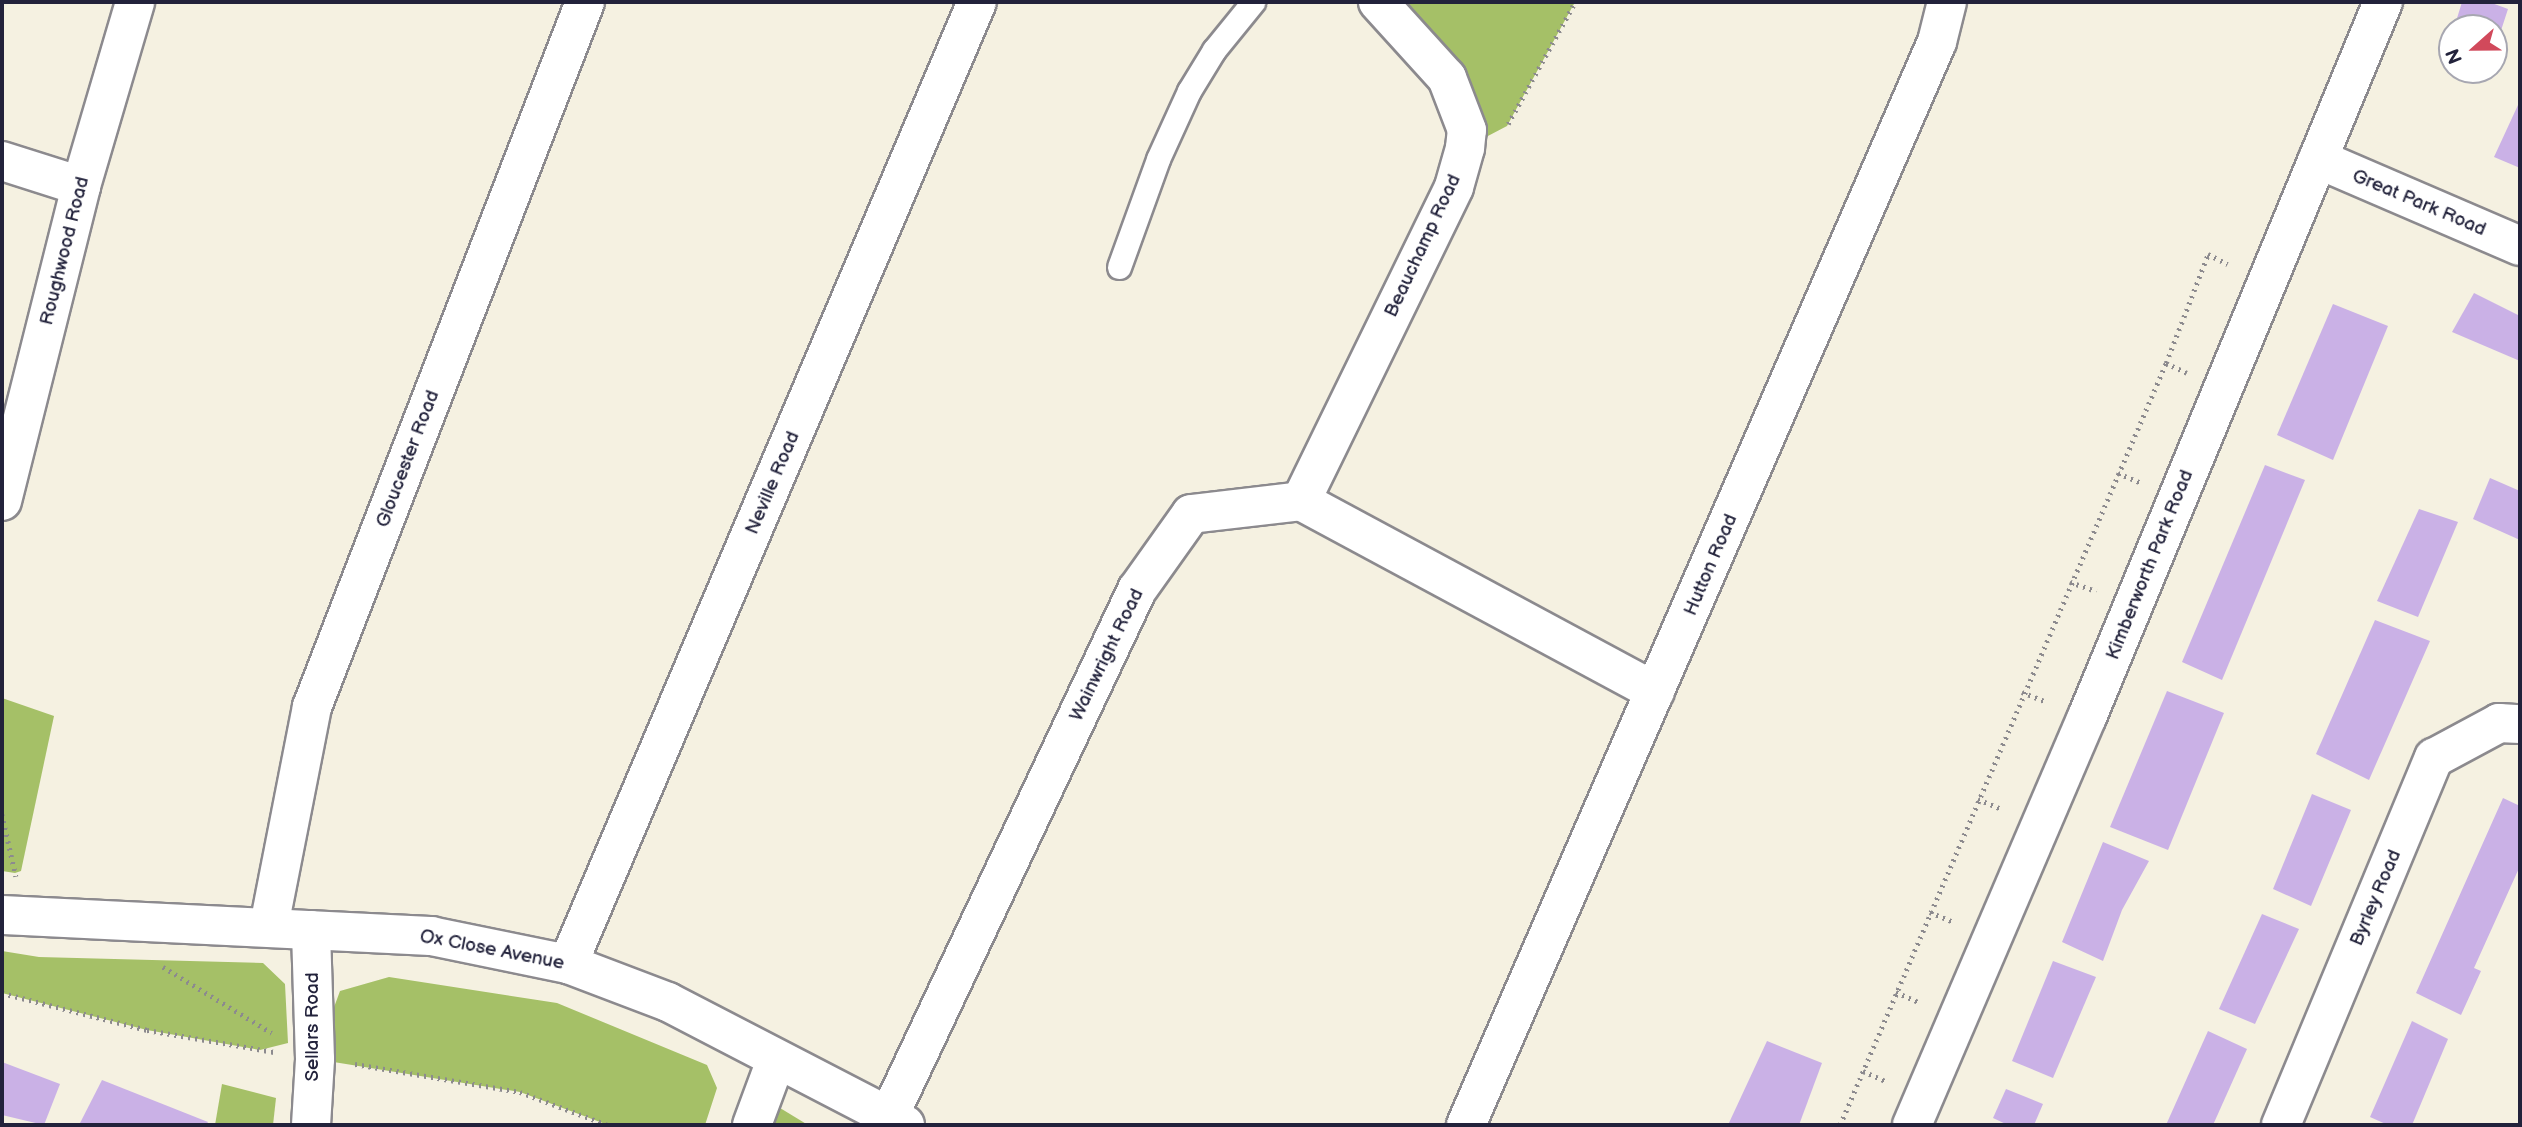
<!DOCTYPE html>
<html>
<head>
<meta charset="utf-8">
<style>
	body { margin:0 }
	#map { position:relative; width:2522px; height:1127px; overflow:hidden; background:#f5f1e1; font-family:"Balsamiq Sans",sans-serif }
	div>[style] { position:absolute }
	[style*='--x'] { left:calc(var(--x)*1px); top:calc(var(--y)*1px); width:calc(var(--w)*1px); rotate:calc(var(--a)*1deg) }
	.green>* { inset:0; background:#a5c067 }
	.building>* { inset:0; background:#cab1e6 }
	.path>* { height:4.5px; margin-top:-2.25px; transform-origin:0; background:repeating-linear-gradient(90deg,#8c8a8e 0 2px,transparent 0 7px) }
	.roads { filter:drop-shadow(2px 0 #8c8a8e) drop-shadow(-2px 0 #8c8a8e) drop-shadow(0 2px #8c8a8e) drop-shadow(0 -2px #8c8a8e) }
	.lane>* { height:23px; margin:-11.5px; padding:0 11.5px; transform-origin:11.5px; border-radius:11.5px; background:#fff }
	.street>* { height:38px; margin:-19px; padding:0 19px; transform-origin:19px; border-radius:19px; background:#fff }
	.secondary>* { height:38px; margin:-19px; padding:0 19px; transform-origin:19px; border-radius:19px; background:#fff }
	span { translate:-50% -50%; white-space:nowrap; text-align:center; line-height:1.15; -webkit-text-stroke:7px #fff; paint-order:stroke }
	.street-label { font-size:19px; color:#22223b }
	.frame { position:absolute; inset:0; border:4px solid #22223b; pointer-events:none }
	.north { position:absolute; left:2438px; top:14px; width:70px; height:70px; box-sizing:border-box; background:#fff; border:2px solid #a7a7b1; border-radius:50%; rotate:249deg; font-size:19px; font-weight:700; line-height:28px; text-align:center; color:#22223b }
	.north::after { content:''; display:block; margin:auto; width:24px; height:32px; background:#d1495b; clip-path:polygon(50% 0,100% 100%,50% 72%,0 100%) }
</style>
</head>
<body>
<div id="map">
	<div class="green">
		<i style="clip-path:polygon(1378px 2px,1575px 2px,1507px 126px,1465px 148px,1467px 130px)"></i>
		<i style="clip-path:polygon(2px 698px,54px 716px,21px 871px,15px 873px,2px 871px)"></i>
		<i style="clip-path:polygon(2px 951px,39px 957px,263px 963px,285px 984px,288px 1043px,260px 1050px,147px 1030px,2px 993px)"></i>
		<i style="clip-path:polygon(389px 977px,557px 1003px,707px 1065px,717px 1088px,705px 1125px,608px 1125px,520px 1092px,315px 1059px,340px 991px)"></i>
		<i style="clip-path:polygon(222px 1084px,276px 1098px,273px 1125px,215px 1125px)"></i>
		<i style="clip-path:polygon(762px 1097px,808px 1125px,752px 1125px)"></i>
	</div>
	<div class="building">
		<i style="clip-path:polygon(2462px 2px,2489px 2px,2508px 9px,2495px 49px,2494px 28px,2454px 28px)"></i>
		<i style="clip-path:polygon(2451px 35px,2452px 35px,2452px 64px,2443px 60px)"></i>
		<i style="clip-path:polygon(2465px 70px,2488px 70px,2485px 79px)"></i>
		<i style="clip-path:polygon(2518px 105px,2520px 106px,2520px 168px,2494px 157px)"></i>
		<i style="clip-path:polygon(2474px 293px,2520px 316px,2520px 361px,2452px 332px)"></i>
		<i style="clip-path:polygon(2333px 304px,2388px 326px,2333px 460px,2277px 435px)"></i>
		<i style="clip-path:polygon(2265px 465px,2305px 480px,2222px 680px,2182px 662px)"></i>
		<i style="clip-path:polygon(2490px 478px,2520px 491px,2520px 540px,2473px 519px)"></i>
		<i style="clip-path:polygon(2419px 509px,2458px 522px,2418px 617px,2377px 601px)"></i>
		<i style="clip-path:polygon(2375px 620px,2430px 641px,2369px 780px,2316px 754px)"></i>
		<i style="clip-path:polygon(2167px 691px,2224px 713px,2168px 850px,2110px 827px)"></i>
		<i style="clip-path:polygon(2312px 794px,2351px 810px,2311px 906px,2273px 889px)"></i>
		<i style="clip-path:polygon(2503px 798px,2520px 806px,2520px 866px,2474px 968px,2481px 971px,2461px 1015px,2416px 993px)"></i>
		<i style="clip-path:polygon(2103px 842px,2149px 861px,2122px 910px,2103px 961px,2062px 942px)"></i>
		<i style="clip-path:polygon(2262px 914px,2299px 929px,2255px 1024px,2219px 1009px)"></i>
		<i style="clip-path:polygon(2053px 961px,2096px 977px,2053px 1078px,2012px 1061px)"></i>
		<i style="clip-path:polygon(2412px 1021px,2448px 1039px,2412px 1125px,2388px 1125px,2370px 1117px)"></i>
		<i style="clip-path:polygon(2208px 1031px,2247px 1049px,2213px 1125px,2166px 1125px)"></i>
		<i style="clip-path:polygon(1767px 1041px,1822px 1063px,1799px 1125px,1728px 1125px)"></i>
		<i style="clip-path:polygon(2px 1062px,60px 1084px,44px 1125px,2px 1115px)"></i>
		<i style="clip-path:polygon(102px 1080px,208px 1122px,206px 1125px,79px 1125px)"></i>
		<i style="clip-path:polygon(2006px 1089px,2043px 1104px,2034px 1125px,2008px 1125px,1993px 1118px)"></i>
	</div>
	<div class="path">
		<i style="--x:1508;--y:124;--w:139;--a:-61.2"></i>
		<i style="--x:2166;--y:363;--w:23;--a:25"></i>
		<i style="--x:2118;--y:473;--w:25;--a:23"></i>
		<i style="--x:2070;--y:582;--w:28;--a:19"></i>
		<i style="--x:2022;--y:692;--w:27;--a:22"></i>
		<i style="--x:1978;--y:799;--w:25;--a:23"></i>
		<i style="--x:2;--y:814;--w:64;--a:77.3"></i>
		<i style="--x:1930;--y:912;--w:25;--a:23"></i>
		<i style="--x:163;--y:967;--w:127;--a:31.2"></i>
		<i style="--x:1896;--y:992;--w:24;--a:24"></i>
		<i style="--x:2;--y:993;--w:150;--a:14.3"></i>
		<i style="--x:147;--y:1030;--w:129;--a:9.8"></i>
		<i style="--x:355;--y:1064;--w:167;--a:9.6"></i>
		<i style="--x:520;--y:1092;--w:94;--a:20.6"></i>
		<i style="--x:1863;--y:1071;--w:27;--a:24"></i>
		<i style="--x:1840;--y:1125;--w:829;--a:-66.84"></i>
		<i style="--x:2166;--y:363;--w:117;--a:-68.9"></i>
		<i style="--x:2208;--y:254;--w:22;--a:27"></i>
	</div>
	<div class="roads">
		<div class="lane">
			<i style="--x:1119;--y:267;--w:115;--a:-70.1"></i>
			<i style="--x:1158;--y:159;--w:75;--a:-65.5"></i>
			<i style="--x:1189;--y:91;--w:48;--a:-58.6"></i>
			<i style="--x:1214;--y:50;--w:62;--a:-50.9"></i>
		</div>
		<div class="street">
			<i style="--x:2318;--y:159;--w:220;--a:23.3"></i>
			<i style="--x:2;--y:161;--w:83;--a:17.6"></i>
			<i style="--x:1301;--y:501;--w:349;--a:-64"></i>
			<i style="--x:1454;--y:187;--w:41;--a:-74.2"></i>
			<i style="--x:1465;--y:148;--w:18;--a:-84"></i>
			<i style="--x:1467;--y:130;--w:56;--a:-111"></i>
			<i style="--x:1447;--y:78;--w:103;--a:-132.2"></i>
			<i style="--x:2;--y:915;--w:430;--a:2.8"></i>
			<i style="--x:431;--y:936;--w:140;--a:11.6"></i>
			<i style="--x:568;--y:964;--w:107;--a:20.8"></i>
			<i style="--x:668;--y:1002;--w:267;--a:27.4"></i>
			<i style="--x:269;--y:926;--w:223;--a:-78.9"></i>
			<i style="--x:312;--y:707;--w:756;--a:-68.83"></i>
			<i style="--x:568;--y:964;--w:1045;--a:-66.97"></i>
			<i style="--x:889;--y:1116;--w:582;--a:-64.76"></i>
			<i style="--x:1137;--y:590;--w:93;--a:-54.6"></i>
			<i style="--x:1191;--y:514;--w:111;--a:-6.7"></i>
			<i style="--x:1301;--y:501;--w:402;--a:28.3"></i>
			<i style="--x:311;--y:1125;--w:66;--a:-86.5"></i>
			<i style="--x:315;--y:1059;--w:129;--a:-91.8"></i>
			<i style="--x:752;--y:1125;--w:69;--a:-69.7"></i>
			<i style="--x:1466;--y:1125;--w:1181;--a:-66.5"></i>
			<i style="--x:1937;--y:42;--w:41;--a:-76"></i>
			<i style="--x:1912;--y:1125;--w:444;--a:-66.8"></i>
			<i style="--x:2087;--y:717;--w:774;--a:-67.51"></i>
			<i style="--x:2281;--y:1125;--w:398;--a:-67.4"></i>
			<i style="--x:2434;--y:758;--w:74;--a:-28.3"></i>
			<i style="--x:2499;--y:723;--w:21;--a:3"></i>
		</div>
		<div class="secondary">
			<i style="--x:2;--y:501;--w:325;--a:-75.9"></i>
			<i style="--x:81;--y:186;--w:192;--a:-73.6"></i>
		</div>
	</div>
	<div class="street-label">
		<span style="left:2419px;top:203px;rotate:23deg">Great Park Road</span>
		<span style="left:1423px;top:246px;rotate:-65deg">Beauchamp Road</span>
		<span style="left:65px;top:251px;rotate:-76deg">Roughwood Road</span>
		<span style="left:408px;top:459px;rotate:-69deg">Gloucester Road</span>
		<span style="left:773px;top:483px;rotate:-67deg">Neville Road</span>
		<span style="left:1711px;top:565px;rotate:-67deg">Hutton Road</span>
		<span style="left:2150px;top:565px;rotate:-68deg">Kimberworth Park Road</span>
		<span style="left:1107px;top:655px;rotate:-64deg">Wainwright Road</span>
		<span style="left:2376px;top:898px;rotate:-67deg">Byrley Road</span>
		<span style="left:492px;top:950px;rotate:11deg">Ox Close Avenue</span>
		<span style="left:313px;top:1027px;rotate:-90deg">Sellars Road</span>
	</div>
	<div class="frame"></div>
	<div class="north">N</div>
</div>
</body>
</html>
